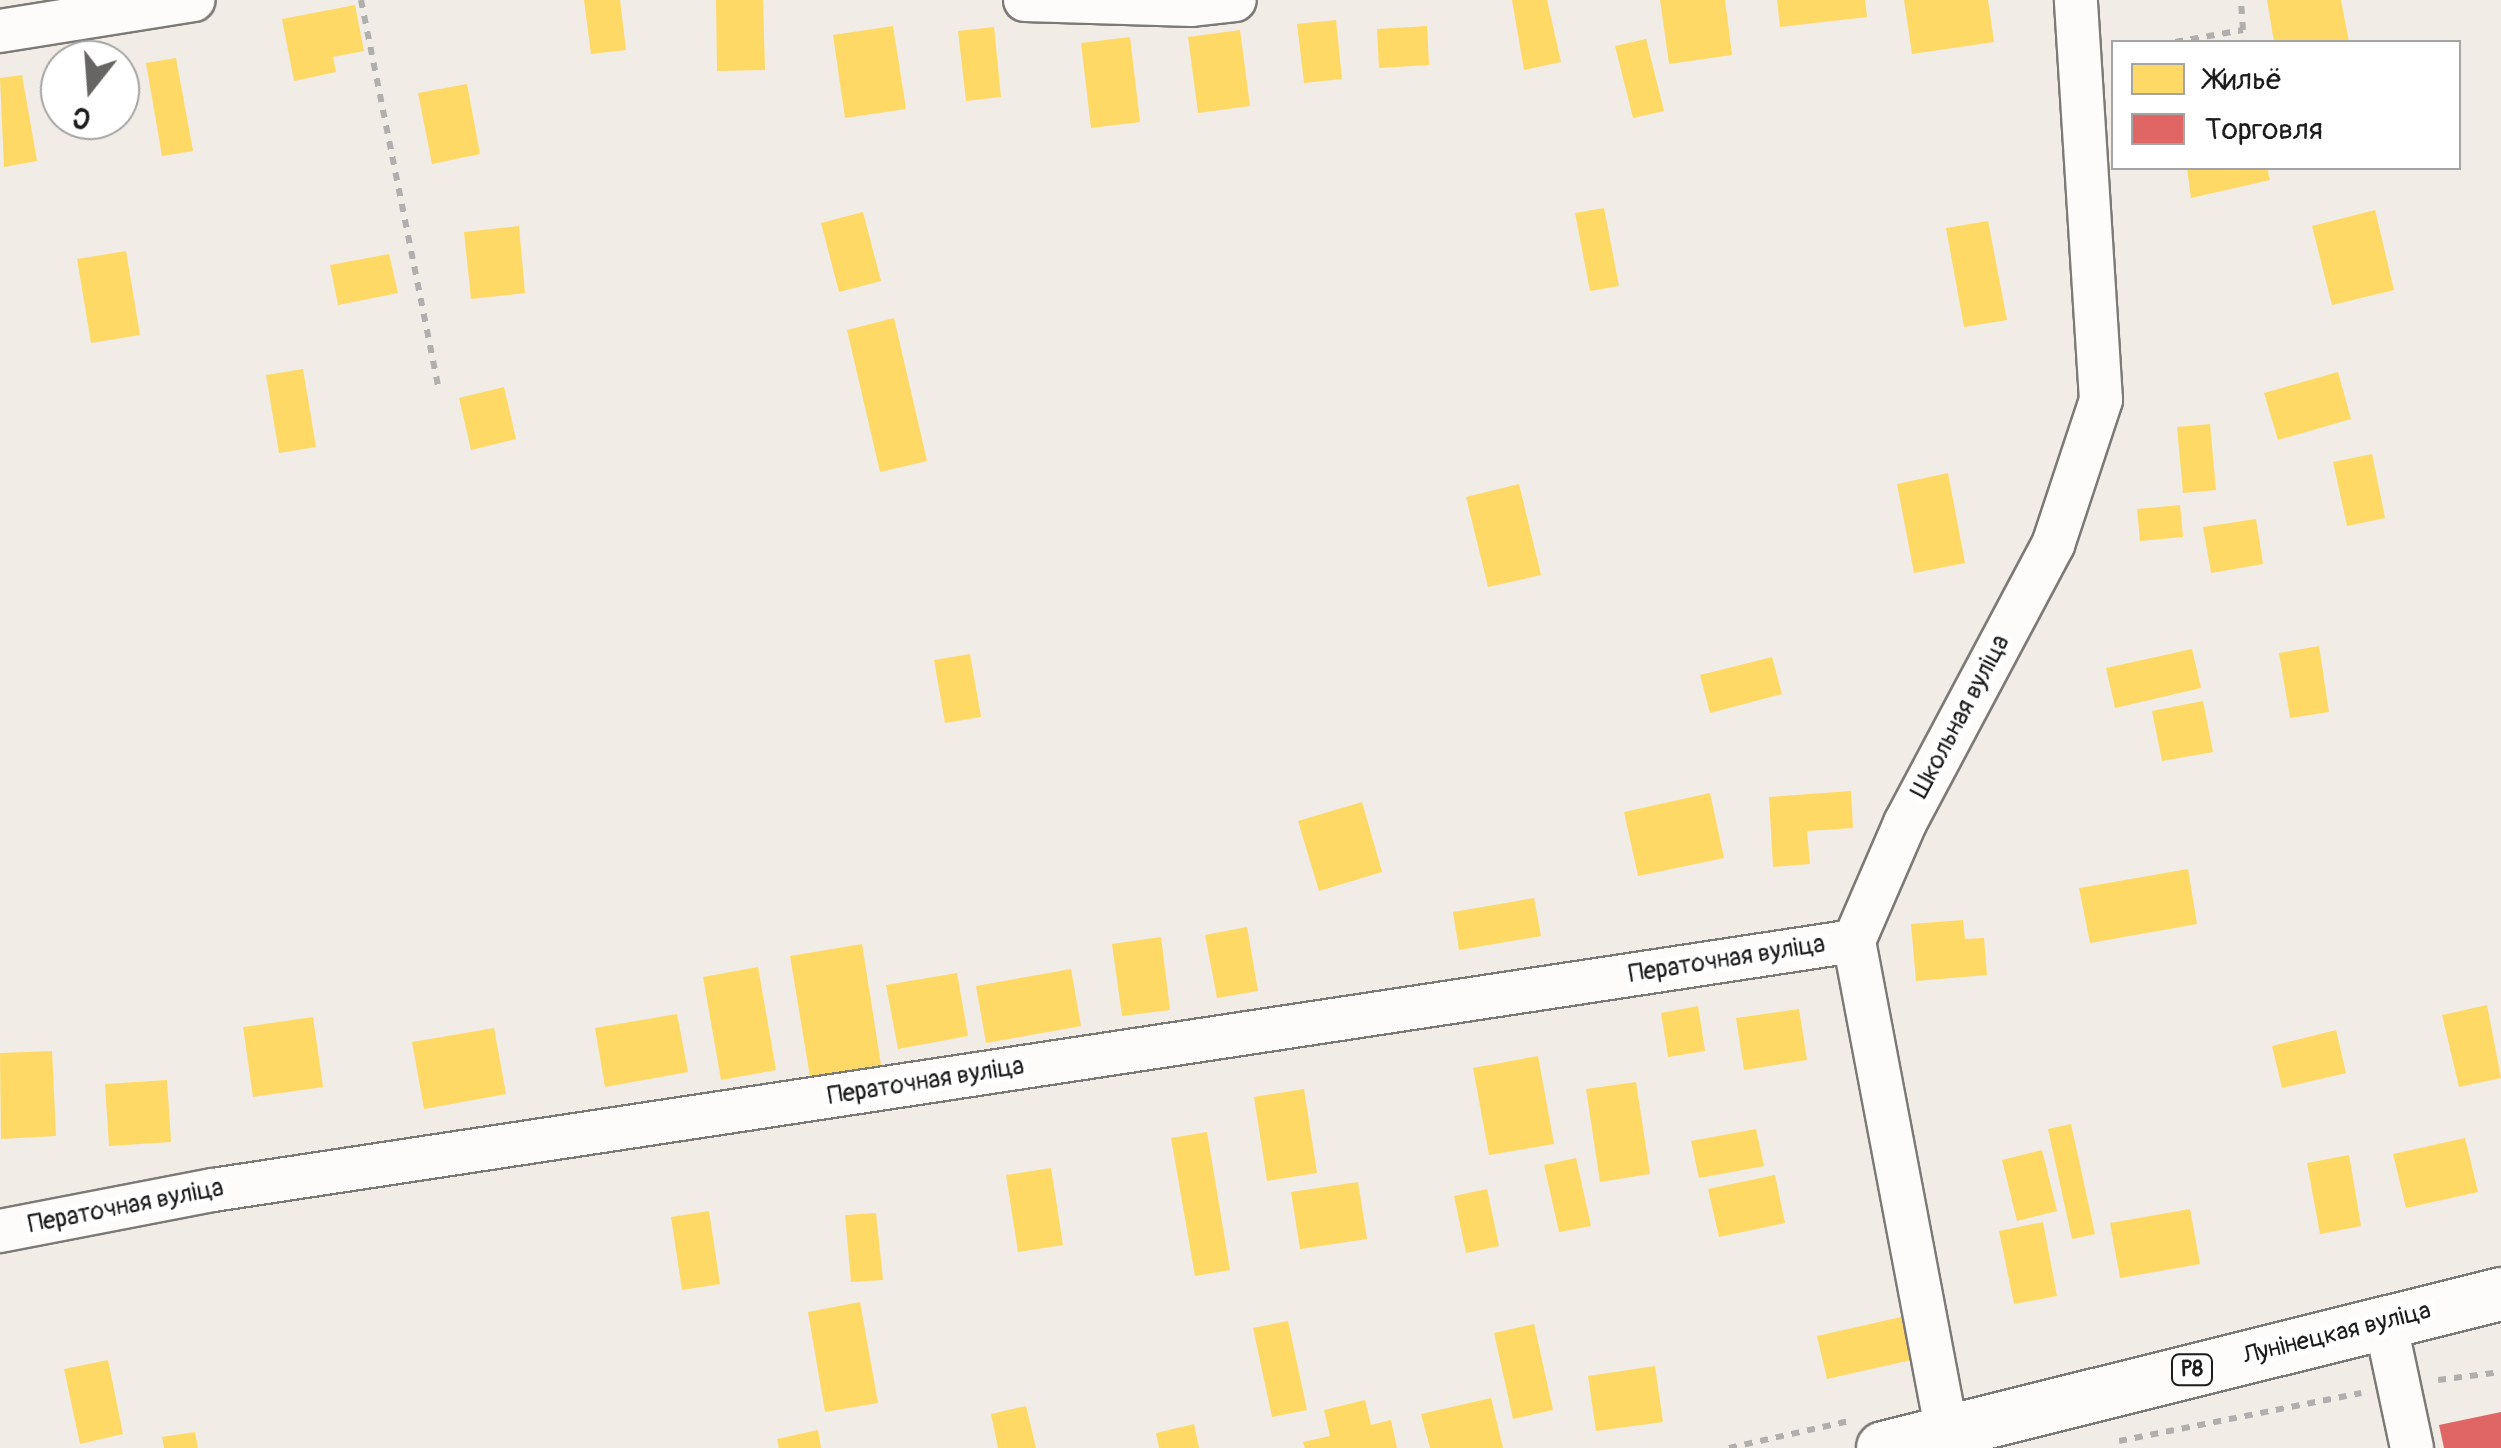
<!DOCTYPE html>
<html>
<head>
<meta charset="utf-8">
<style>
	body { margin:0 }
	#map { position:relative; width:2501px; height:1448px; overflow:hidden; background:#f2ece6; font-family:Pangolin,sans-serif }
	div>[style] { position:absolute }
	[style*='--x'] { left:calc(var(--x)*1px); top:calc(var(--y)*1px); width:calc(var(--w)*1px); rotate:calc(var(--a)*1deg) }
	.homes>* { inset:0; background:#ffd966 }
	.shops>* { inset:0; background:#e06666 }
	.path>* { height:6px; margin-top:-3px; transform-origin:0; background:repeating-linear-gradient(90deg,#b0afae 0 8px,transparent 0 16px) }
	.roads { filter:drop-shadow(2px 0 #7c7a77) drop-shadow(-2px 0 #7c7a77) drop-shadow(0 2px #7c7a77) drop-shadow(0 -2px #7c7a77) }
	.minor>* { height:42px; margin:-21px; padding:0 21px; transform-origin:21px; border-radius:21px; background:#fdfcfb }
	.major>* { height:52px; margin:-26px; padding:0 26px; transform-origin:26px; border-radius:26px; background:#fdfcfb }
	span { translate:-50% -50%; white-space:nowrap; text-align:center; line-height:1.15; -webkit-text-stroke:10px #fff; paint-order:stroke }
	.shield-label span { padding:2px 8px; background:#fff; border:2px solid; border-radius:8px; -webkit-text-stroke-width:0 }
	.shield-label { font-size:22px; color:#1c1c1c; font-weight:700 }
	.street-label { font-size:25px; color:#1c1c1c }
	.legend { position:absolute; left:2111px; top:40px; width:350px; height:130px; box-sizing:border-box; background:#fff; border:2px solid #a4a4a4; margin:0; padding:12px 18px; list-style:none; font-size:30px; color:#1c1c1c }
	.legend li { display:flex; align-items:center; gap:20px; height:50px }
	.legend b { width:50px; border:2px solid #a4a4a4 }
	.north { position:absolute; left:40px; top:40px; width:100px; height:100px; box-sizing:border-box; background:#fff; border:2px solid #a4a4a4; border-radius:50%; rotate:197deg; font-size:28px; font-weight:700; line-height:40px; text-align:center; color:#1c1c1c }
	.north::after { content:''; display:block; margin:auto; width:35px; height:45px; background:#676563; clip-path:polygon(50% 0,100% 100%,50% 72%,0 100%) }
</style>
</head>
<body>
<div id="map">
	<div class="homes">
		<i style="clip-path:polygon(584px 0,620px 0,626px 50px,591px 54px)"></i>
		<i style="clip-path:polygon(716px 0,763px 0,765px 70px,717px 71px)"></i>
		<i style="clip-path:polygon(1512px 0,1547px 0,1561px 62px,1524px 70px)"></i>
		<i style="clip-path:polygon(1660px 0,1725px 0,1732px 55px,1669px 64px)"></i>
		<i style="clip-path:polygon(1777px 0,1865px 0,1867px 17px,1780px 27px)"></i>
		<i style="clip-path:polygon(1904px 0,1988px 0,1994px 42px,1912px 54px)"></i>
		<i style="clip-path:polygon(2267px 0,2341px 0,2349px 42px,2274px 42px)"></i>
		<i style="clip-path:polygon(355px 5px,364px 51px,333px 57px,336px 72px,294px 81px,282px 19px)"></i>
		<i style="clip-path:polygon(1336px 20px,1342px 79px,1304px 83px,1297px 24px)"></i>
		<i style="clip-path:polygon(893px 26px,906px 109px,845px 118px,833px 35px)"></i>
		<i style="clip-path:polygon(1427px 26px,1429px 65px,1379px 68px,1377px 29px)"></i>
		<i style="clip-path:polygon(994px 27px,1001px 97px,966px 101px,958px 31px)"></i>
		<i style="clip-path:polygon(1240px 30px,1250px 106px,1198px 113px,1188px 37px)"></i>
		<i style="clip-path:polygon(1130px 37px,1140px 122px,1091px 128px,1081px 43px)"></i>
		<i style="clip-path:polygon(1646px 39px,1664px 111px,1633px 118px,1615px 46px)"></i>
		<i style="clip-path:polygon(176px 58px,193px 151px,162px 156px,146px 63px)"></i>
		<i style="clip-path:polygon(22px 75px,37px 161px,4px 167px,0 78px)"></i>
		<i style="clip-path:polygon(467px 84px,480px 154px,432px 164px,418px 93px)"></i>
		<i style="clip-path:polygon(2187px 168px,2267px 168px,2270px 180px,2191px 198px)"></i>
		<i style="clip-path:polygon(1604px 208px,1619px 286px,1590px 291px,1575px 213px)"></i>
		<i style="clip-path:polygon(2375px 210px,2394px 290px,2332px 305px,2312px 226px)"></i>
		<i style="clip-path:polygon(863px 212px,881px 281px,839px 292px,821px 223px)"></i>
		<i style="clip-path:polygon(1988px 221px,2007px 320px,1964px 327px,1946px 228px)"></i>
		<i style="clip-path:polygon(519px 226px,525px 293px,471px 299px,464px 232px)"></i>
		<i style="clip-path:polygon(126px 251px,140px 335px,91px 343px,77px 259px)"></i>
		<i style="clip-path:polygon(389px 254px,398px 293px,338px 305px,330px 265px)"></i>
		<i style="clip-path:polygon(894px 318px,927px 461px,880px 472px,847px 330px)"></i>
		<i style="clip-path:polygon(303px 369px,316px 447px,279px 453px,266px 375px)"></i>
		<i style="clip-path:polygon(2338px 372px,2351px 419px,2278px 440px,2264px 393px)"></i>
		<i style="clip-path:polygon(504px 387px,516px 439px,471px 450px,459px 398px)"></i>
		<i style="clip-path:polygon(2210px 424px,2216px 490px,2183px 493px,2177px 427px)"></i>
		<i style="clip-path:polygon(2372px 454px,2385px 518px,2347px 526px,2333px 462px)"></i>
		<i style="clip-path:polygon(1948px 473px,1965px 563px,1914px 573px,1897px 484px)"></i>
		<i style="clip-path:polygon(1519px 484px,1541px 575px,1488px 587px,1466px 497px)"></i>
		<i style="clip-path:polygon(2180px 505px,2183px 537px,2140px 541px,2137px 509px)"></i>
		<i style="clip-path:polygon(2256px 519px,2263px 564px,2211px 573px,2203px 527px)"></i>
		<i style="clip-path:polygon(2319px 646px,2329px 712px,2290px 718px,2279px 653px)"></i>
		<i style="clip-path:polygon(2192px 649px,2201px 688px,2115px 708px,2106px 668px)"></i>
		<i style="clip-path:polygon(970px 654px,981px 717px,945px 723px,934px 660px)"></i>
		<i style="clip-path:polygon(1772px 657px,1782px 694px,1710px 713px,1700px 675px)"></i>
		<i style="clip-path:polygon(2203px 701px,2213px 752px,2162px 761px,2152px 711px)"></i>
		<i style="clip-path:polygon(1851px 791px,1853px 828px,1807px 831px,1810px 864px,1773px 867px,1769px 797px)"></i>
		<i style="clip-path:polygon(1710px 793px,1724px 858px,1638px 876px,1624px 812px)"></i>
		<i style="clip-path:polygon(1362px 802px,1382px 872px,1319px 891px,1298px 821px)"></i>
		<i style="clip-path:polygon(2188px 869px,2197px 924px,2090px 943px,2079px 888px)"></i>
		<i style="clip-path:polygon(1534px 898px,1541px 936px,1459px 950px,1453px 912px)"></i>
		<i style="clip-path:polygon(1963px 920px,1965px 939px,1984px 938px,1987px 975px,1916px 981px,1911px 924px)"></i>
		<i style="clip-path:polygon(1247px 927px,1258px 991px,1217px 998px,1205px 935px)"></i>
		<i style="clip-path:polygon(1161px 937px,1170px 1010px,1122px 1016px,1112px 944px)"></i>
		<i style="clip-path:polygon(862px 944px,881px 1065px,810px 1077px,790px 956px)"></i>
		<i style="clip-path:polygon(758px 967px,776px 1070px,721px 1080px,703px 977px)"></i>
		<i style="clip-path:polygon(1071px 969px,1081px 1026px,986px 1043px,976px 986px)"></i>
		<i style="clip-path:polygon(957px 973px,968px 1036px,898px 1049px,886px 985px)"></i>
		<i style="clip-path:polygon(2487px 1005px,2501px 1078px,2459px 1087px,2442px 1015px)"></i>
		<i style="clip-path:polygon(1698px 1006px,1705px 1051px,1668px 1057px,1661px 1013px)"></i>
		<i style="clip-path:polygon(1799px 1009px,1807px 1060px,1744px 1070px,1736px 1018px)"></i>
		<i style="clip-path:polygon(677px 1014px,688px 1072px,605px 1087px,595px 1028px)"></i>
		<i style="clip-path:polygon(313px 1017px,323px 1087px,253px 1097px,243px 1027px)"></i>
		<i style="clip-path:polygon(494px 1028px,506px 1094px,424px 1109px,412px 1042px)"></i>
		<i style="clip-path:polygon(2336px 1030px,2346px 1073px,2282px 1088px,2272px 1046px)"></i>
		<i style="clip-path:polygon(52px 1051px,56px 1136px,1px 1139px,0 1053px)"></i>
		<i style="clip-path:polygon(1538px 1056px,1554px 1144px,1489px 1155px,1473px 1068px)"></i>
		<i style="clip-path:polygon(167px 1080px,171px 1142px,109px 1146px,105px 1084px)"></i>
		<i style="clip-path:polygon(1636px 1082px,1650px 1174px,1600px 1182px,1586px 1089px)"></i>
		<i style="clip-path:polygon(1304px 1089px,1317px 1173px,1267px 1181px,1254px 1097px)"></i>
		<i style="clip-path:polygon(2071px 1124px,2095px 1234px,2072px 1239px,2048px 1129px)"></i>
		<i style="clip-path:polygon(1756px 1129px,1764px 1166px,1699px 1178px,1691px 1141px)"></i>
		<i style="clip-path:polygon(1207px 1132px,1230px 1270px,1195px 1276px,1171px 1138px)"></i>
		<i style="clip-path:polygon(2465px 1138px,2478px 1192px,2406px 1208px,2393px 1154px)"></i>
		<i style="clip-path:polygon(2042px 1150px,2057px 1211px,2017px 1221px,2002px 1160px)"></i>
		<i style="clip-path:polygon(2349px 1155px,2361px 1226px,2320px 1234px,2307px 1163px)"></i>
		<i style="clip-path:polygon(1576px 1158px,1591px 1226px,1559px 1232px,1544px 1165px)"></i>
		<i style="clip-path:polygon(1051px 1168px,1063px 1245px,1018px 1252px,1006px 1175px)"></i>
		<i style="clip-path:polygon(1775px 1175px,1785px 1223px,1719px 1237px,1708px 1189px)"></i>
		<i style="clip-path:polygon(1358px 1182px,1367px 1239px,1300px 1249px,1291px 1192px)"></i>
		<i style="clip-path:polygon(1487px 1189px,1499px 1246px,1466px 1253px,1454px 1196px)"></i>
		<i style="clip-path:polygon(2190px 1209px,2200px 1264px,2120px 1278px,2110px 1223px)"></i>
		<i style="clip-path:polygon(709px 1211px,720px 1284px,682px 1290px,671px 1217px)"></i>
		<i style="clip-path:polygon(876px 1213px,883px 1280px,851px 1282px,845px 1215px)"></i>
		<i style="clip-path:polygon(2043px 1222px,2057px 1296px,2014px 1304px,1999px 1231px)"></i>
		<i style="clip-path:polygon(860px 1302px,878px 1403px,825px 1412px,808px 1312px)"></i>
		<i style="clip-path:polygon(1901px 1317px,1911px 1360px,1827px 1379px,1817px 1336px)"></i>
		<i style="clip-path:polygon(1288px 1321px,1307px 1410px,1272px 1417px,1253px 1328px)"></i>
		<i style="clip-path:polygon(1534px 1324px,1553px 1410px,1513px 1419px,1494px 1333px)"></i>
		<i style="clip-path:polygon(108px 1360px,123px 1434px,80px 1444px,64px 1369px)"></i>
		<i style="clip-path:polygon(1655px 1366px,1663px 1422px,1596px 1431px,1588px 1376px)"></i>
		<i style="clip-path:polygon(1491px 1398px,1503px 1448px,1430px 1448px,1421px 1414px)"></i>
		<i style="clip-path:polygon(1365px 1400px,1371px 1425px,1391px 1420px,1397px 1448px,1305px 1448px,1303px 1442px,1330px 1436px,1324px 1410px)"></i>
		<i style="clip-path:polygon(1026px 1406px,1036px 1448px,998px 1448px,991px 1414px)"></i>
		<i style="clip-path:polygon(1194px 1424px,1199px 1448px,1159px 1448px,1156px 1433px)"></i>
		<i style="clip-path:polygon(818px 1430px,821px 1448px,779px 1448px,777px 1439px)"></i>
		<i style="clip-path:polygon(195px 1432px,198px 1448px,164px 1448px,162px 1437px)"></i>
	</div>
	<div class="shops">
		<i style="clip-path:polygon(2501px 1412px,2501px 1448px,2444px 1448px,2439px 1425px)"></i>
	</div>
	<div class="path">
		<i style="--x:361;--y:0;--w:395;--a:78.7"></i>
		<i style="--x:2175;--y:42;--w:69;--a:-10"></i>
		<i style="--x:2243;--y:30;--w:30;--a:-94"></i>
		<i style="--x:2438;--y:1380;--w:64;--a:-7.2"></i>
		<i style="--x:2119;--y:1441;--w:247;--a:-11.2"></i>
		<i style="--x:1729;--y:1448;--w:123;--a:-12.7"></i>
	</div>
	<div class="roads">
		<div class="minor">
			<i style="--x:1025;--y:0;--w:167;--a:1.7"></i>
			<i style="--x:1192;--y:5;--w:43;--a:-6.6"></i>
			<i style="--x:0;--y:31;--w:196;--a:-9.1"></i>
			<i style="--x:0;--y:1231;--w:217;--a:-10.9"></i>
			<i style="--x:213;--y:1190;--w:1660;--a:-8.63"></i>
			<i style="--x:2385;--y:1321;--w:130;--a:78"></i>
			<i style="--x:1947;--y:1433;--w:501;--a:-100.7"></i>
			<i style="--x:1854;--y:941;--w:129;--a:-66.6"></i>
			<i style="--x:1905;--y:823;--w:315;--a:-62"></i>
			<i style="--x:2053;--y:545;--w:153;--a:-71.7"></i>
			<i style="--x:2101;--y:400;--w:401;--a:-93.6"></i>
		</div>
		<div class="major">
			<i style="--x:1883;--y:1448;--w:637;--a:-13.99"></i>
		</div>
	</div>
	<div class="shield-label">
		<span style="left:2192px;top:1370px">Р8</span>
	</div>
	<div class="street-label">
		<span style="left:1961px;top:717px;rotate:-62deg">Школьная вуліца</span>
		<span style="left:1727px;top:960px;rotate:-9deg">Ператочная вуліца</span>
		<span style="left:926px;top:1082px;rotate:-9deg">Ператочная вуліца</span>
		<span style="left:126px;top:1207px;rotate:-11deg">Ператочная вуліца</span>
		<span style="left:2337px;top:1334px;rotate:-14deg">Лунінецкая вуліца</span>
	</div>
	<ul class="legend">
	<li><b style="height:28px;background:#ffd966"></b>Жильё</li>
	<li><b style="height:28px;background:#e06666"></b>Торговля</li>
	</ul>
	<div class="north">С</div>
</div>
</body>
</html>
